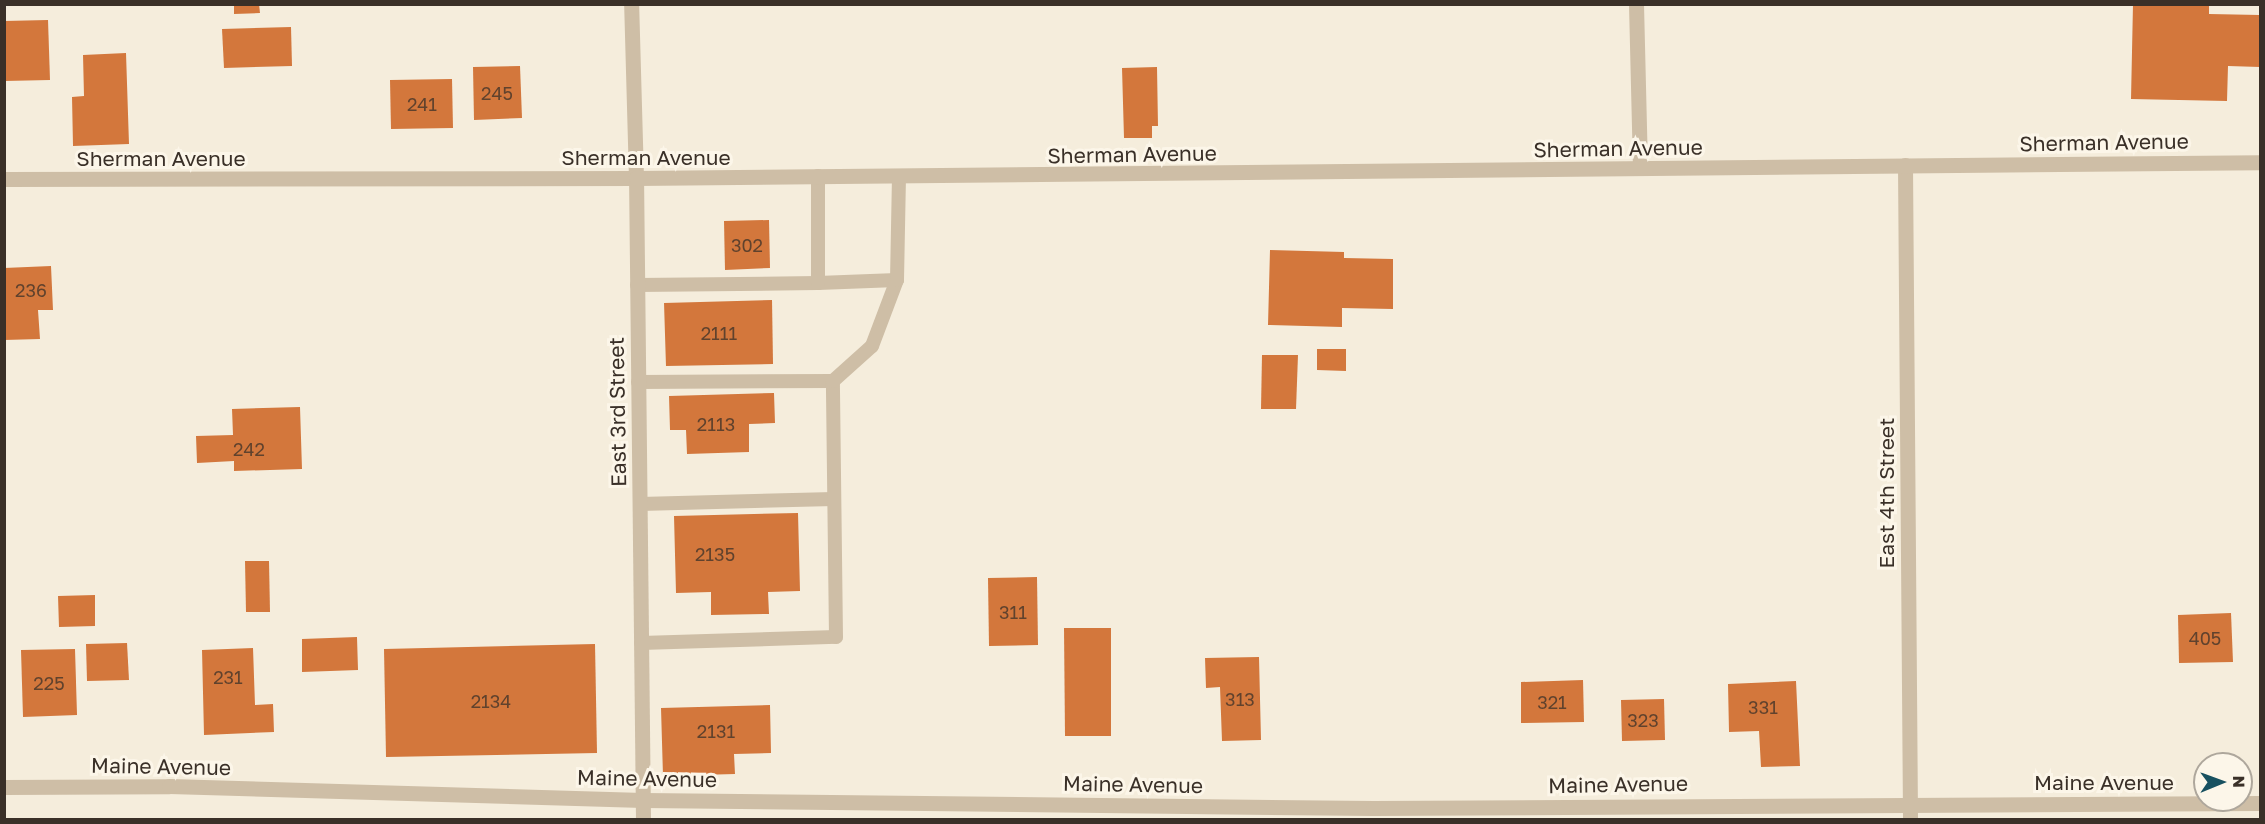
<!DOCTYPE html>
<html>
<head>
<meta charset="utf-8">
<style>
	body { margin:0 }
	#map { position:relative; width:2265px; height:824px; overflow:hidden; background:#f5eddc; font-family:"Golos Text",sans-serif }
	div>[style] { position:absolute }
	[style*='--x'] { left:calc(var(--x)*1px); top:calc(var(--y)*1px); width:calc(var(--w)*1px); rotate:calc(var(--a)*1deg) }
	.building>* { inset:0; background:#d3773c }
	.service>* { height:14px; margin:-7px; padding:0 7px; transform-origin:7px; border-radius:7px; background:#cebea6 }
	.minor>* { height:15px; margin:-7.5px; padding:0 7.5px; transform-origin:7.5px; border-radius:7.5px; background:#cebea6 }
	.tertiary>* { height:15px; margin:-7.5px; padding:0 7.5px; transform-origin:7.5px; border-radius:7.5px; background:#cebea6 }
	span { translate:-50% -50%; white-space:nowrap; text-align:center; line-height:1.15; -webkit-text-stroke:6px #fcf6e9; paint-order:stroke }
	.number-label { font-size:18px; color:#60422d }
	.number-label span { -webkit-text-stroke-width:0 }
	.street-label { font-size:21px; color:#3a3028 }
	.frame { position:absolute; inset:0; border:6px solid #3a3028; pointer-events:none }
	.north { position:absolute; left:2193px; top:752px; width:60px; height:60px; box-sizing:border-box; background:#fcf6e9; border:2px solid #aea79c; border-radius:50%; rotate:89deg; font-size:16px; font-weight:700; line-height:24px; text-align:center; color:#3a3028 }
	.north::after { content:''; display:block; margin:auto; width:21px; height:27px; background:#185160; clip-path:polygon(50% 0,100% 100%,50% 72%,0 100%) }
</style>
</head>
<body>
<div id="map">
	<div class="building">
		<i style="clip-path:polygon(234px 4px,259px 4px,260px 13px,234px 14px)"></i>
		<i style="clip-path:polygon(2133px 4px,2209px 4px,2209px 14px,2260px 15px,2260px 67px,2228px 66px,2227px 101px,2131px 99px)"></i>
		<i style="clip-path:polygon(48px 20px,50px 80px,4px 81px,4px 21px)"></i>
		<i style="clip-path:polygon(291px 27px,292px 66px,224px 68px,222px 29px)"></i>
		<i style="clip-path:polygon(126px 53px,129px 144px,73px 146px,72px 97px,84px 96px,83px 55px)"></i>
		<i style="clip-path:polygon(520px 66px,522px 118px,474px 120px,473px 67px)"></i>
		<i style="clip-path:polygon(1157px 67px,1158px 126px,1152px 126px,1152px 138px,1124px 138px,1122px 68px)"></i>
		<i style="clip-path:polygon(452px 79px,453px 128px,391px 129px,390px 80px)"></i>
		<i style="clip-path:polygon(769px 220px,770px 268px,725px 270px,724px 221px)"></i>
		<i style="clip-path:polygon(1270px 250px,1344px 252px,1344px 258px,1393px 259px,1393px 309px,1342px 308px,1342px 327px,1268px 325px)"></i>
		<i style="clip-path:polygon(51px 266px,53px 310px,38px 310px,40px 339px,4px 340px,4px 268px)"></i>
		<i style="clip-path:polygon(772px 300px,773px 364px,666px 366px,664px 303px)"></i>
		<i style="clip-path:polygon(1317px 349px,1346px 349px,1346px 371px,1317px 370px)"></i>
		<i style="clip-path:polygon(1262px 355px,1298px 355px,1296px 409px,1261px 409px)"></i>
		<i style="clip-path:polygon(774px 393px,775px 423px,749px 424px,749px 452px,687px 454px,686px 430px,670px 430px,669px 396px)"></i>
		<i style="clip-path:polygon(300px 407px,302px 469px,234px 471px,234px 461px,197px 463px,196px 436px,233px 435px,232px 409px)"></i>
		<i style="clip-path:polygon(798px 513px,800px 591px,768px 592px,769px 614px,711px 615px,711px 592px,676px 593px,674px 516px)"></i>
		<i style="clip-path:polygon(245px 561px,269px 561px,270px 612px,246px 612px)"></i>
		<i style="clip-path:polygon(1037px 577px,1038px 645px,989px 646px,988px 578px)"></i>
		<i style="clip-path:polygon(95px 595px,95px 626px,59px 627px,58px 596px)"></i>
		<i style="clip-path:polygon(2231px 613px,2233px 662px,2179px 663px,2178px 615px)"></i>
		<i style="clip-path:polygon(1064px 628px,1111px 628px,1111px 736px,1065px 736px)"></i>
		<i style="clip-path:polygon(357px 637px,358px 670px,302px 672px,302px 639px)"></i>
		<i style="clip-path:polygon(127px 643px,129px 680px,87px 681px,86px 644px)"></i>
		<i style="clip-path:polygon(595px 644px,597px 753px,386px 757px,384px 649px)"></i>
		<i style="clip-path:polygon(253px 648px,255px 705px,273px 704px,274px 732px,204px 735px,202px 650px)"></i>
		<i style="clip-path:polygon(75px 649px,77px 715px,23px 717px,21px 650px)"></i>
		<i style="clip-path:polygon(1259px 657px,1261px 740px,1222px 741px,1220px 687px,1206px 688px,1205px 658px)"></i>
		<i style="clip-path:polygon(1583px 680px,1584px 722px,1521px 723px,1521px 682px)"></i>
		<i style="clip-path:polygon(1796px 681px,1800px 766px,1761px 767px,1759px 731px,1729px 732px,1728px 684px)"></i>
		<i style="clip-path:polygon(1664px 699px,1665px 740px,1622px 741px,1621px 700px)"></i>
		<i style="clip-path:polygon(770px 705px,771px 753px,734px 754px,735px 774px,663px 776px,661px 708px)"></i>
	</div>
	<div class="service">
		<i style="--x:818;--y:283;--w:79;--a:-2.2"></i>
		<i style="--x:637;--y:285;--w:181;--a:-0.6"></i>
		<i style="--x:818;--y:283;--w:107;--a:-90"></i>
		<i style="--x:638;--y:382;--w:195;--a:-0.3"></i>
		<i style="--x:640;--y:504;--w:194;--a:-1.5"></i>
		<i style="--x:641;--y:643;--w:195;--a:-1.8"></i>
		<i style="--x:836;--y:637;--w:256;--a:-90.7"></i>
		<i style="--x:833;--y:381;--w:52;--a:-41.9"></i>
		<i style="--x:872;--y:346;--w:71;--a:-69.3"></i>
		<i style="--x:897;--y:280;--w:101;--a:-88.9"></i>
	</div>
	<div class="minor">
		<i style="--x:1636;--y:4;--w:164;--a:88.6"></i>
		<i style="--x:1905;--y:165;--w:655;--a:89.56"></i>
		<i style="--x:4;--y:179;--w:632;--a:-0.09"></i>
		<i style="--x:636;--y:178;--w:174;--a:-91.6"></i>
		<i style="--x:4;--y:787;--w:165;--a:-0.3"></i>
		<i style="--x:169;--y:786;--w:474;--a:1.7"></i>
		<i style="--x:643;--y:800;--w:730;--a:0.63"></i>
		<i style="--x:1373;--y:808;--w:887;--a:-0.32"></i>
	</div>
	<div class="tertiary">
		<i style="--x:643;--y:820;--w:642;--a:-90.62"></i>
		<i style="--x:636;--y:178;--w:1624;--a:-0.56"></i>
	</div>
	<div class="number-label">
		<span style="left:497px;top:93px">245</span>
		<span style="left:422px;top:104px">241</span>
		<span style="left:747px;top:245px">302</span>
		<span style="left:31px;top:290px">236</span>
		<span style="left:719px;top:333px">2111</span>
		<span style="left:716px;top:424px">2113</span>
		<span style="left:249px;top:449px">242</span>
		<span style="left:715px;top:554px">2135</span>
		<span style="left:1013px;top:612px">311</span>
		<span style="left:2205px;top:638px">405</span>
		<span style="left:228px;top:677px">231</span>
		<span style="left:49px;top:683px">225</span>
		<span style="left:1240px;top:699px">313</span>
		<span style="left:491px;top:701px">2134</span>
		<span style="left:1552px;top:702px">321</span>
		<span style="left:1763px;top:707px">331</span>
		<span style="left:1643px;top:720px">323</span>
		<span style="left:716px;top:731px">2131</span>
	</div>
	<div class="street-label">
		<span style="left:2104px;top:142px;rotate:-1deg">Sherman Avenue</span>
		<span style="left:1618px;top:148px;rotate:-1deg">Sherman Avenue</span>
		<span style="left:1132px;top:154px;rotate:-1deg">Sherman Avenue</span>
		<span style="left:646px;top:157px">Sherman Avenue</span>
		<span style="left:161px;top:158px">Sherman Avenue</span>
		<span style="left:617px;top:412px;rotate:-91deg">East 3rd Street</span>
		<span style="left:1886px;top:493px;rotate:-90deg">East 4th Street</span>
		<span style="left:161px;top:766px;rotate:1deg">Maine Avenue</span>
		<span style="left:647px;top:778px;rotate:1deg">Maine Avenue</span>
		<span style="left:2104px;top:782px">Maine Avenue</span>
		<span style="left:1133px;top:784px;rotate:1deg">Maine Avenue</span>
		<span style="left:1618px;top:784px;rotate:-1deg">Maine Avenue</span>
	</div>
	<div class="frame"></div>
	<div class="north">N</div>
</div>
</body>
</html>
